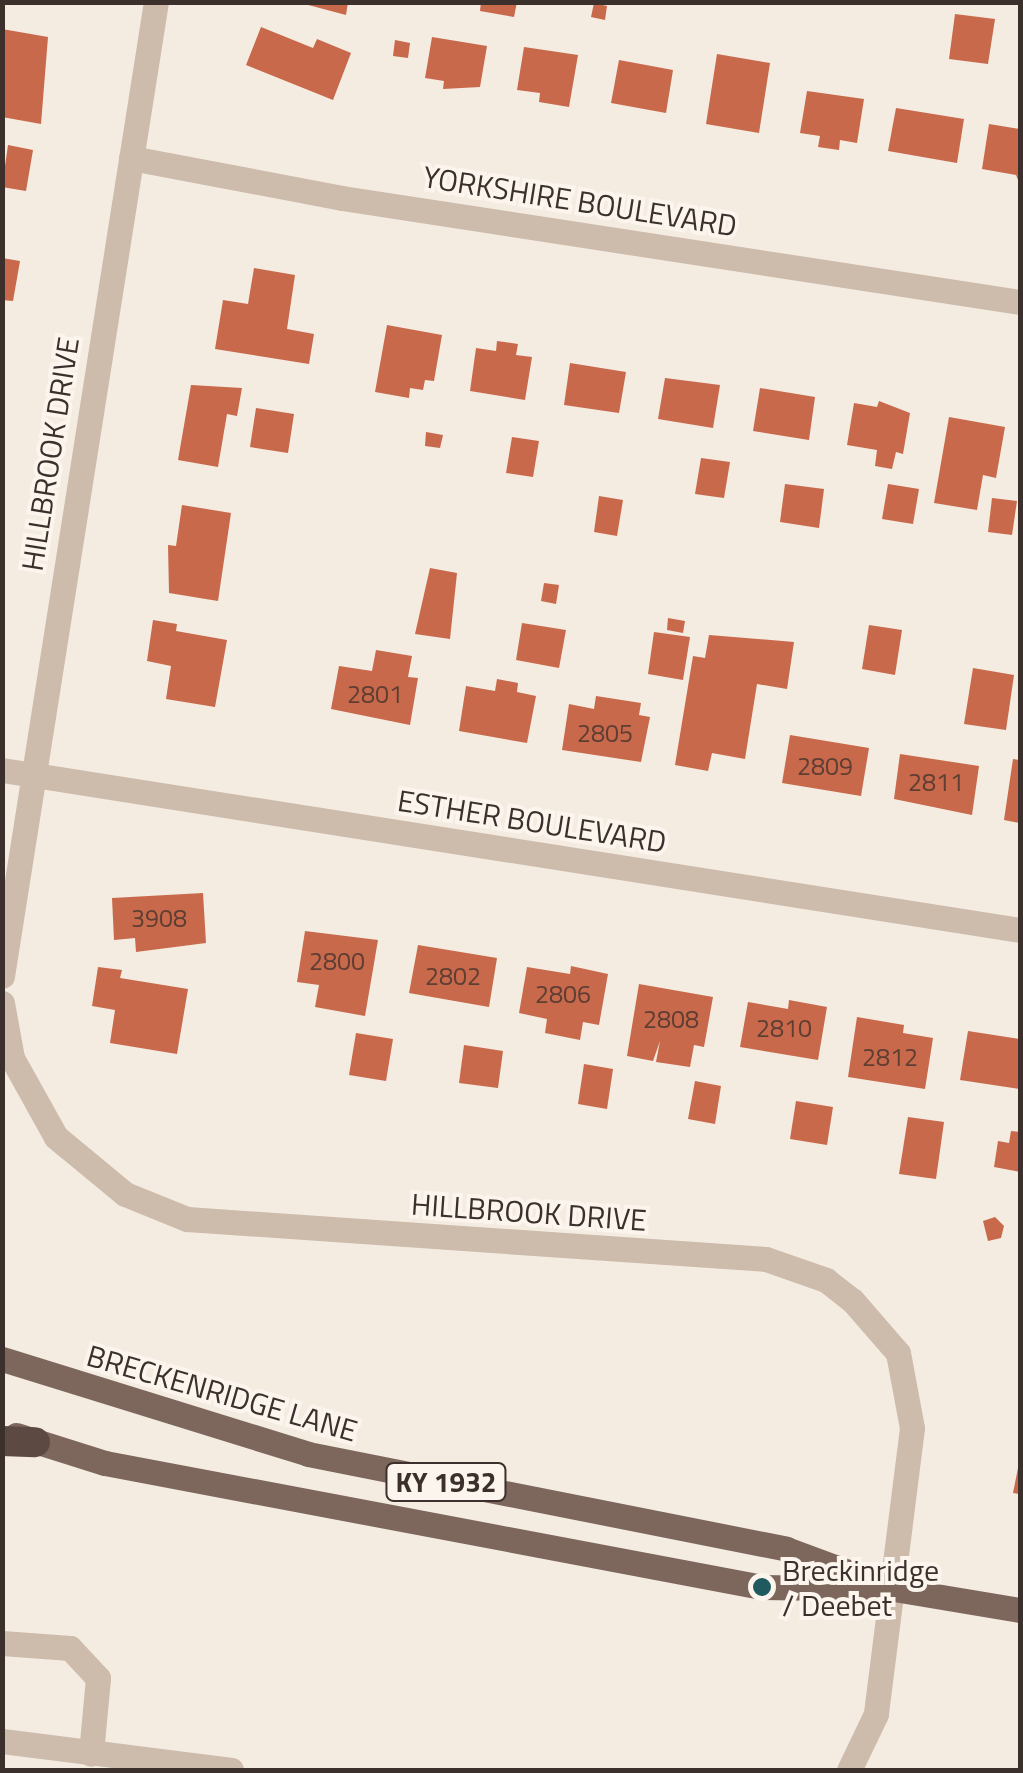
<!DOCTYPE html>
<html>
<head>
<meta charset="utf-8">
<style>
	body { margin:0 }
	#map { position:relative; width:1023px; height:1773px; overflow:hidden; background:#f4ebe1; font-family:"Titillium Web",sans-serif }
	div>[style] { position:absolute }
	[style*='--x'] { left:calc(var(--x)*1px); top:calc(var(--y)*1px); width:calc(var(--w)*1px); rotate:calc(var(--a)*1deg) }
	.building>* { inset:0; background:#c8694b }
	.minor>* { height:25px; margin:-12.5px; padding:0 12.5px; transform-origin:12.5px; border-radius:12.5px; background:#cdbbac }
	.major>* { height:25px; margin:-12.5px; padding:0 12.5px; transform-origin:12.5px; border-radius:12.5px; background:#7d675c }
	.highway>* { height:30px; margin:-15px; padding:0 15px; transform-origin:15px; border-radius:15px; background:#5c4a42 }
	.dots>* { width:28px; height:28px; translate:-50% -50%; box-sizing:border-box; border:5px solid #fbf5ee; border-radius:50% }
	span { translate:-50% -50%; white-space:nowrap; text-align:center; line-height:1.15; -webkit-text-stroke:8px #fbf5ee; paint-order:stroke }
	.number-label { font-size:25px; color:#5e3e33 }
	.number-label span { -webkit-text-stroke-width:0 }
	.shield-label span { padding:2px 8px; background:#fbf5ee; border:2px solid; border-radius:8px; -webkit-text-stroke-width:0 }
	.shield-label { font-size:28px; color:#3b302b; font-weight:700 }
	.street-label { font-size:30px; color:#3b302b }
	.poi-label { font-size:30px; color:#3b302b }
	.left { translate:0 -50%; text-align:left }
	.frame { position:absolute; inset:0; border:5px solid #3b302b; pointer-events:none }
</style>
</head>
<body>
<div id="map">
	<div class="building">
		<i style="clip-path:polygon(297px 2px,348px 2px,346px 15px)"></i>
		<i style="clip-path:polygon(481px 2px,517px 2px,514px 17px,480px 11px)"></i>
		<i style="clip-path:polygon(594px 3px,607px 6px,605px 20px,591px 17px)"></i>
		<i style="clip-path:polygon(955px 14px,995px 19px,988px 64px,949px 59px)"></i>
		<i style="clip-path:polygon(261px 27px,313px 48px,317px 39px,351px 53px,333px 100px,246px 65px)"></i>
		<i style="clip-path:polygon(2px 29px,48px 37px,41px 124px,2px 117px)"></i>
		<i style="clip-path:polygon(432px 37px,487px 46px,480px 87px,443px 89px,444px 81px,425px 78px)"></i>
		<i style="clip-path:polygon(395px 40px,410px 43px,408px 58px,393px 56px)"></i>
		<i style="clip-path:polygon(524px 47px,578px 55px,569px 107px,539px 102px,540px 93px,517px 90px)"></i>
		<i style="clip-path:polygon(717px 54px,770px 63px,759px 133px,706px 124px)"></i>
		<i style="clip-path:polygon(619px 60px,673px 70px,666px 113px,611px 103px)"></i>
		<i style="clip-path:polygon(807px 91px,864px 99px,857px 143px,840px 140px,839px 150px,818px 147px,820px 136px,800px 133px)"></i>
		<i style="clip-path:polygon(896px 108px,964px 119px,957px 163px,888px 151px)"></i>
		<i style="clip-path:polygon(989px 124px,1020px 129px,1020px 185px,1016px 175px,982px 169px)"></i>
		<i style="clip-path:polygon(8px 145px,33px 150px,26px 191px,2px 187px)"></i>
		<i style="clip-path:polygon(2px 258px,20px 261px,13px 301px,2px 300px)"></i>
		<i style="clip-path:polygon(254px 268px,295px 275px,287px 329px,314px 334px,309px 364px,215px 349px,223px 300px,248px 304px)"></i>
		<i style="clip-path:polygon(387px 325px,442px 335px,434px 381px,425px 380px,423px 390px,410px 388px,409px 398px,375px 392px)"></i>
		<i style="clip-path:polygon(497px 341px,518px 344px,516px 355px,532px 357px,525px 400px,470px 391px,476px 348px,496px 351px)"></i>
		<i style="clip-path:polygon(570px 363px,626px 372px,619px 413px,564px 405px)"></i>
		<i style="clip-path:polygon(665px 378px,720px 385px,713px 428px,658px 419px)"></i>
		<i style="clip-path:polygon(191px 385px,242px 388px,237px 416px,227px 414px,218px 467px,178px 460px)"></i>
		<i style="clip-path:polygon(760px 388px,815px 397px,809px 440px,753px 431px)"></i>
		<i style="clip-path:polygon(879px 401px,910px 413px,903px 454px,896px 452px,892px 469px,875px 466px,877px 450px,847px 445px,854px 403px,877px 407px)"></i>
		<i style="clip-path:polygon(256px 408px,294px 414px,288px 453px,250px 447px)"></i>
		<i style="clip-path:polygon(949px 417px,1005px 427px,996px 478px,983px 475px,977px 510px,934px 503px)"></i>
		<i style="clip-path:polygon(426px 432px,443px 435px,440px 448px,425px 446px)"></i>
		<i style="clip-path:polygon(512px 437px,539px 441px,533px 477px,506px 473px)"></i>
		<i style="clip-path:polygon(701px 458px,730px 462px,724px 498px,695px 494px)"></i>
		<i style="clip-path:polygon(785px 484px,824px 489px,819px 528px,780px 522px)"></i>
		<i style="clip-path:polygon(888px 484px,919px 489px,913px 524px,882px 519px)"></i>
		<i style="clip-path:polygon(599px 496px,623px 500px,617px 536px,594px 532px)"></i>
		<i style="clip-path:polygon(992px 498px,1017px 501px,1012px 535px,988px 532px)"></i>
		<i style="clip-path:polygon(182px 505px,231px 513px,218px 601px,169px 593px,168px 545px,176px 546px)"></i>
		<i style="clip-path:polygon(430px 568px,457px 573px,450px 639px,415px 634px)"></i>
		<i style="clip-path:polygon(544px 583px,559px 585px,556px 604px,541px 601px)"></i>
		<i style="clip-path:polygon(668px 618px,685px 621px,683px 633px,667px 630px)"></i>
		<i style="clip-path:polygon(153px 620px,177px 624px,176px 631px,227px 640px,215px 707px,166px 699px,171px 666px,147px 661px)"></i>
		<i style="clip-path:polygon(522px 623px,566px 630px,559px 668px,516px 660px)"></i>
		<i style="clip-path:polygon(869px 625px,902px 630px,895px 675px,862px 669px)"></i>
		<i style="clip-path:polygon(654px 632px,690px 637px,683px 680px,648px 674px)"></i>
		<i style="clip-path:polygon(709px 635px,794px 642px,787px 689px,757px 684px,745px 759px,712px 753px,708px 771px,675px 765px,693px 656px,705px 658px)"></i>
		<i style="clip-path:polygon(376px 650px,412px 656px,408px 677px,418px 678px,410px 725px,331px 709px,339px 666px,372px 671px)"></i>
		<i style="clip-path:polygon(973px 668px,1014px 675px,1006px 730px,964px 724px)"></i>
		<i style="clip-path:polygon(497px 679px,518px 683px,517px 692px,536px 696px,527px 743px,459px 731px,466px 686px,495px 691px)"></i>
		<i style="clip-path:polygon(596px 696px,641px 703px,639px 715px,650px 717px,641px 762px,562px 750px,569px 704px,594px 709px)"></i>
		<i style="clip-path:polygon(790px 735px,869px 748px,861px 796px,782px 783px)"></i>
		<i style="clip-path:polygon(900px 754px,979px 766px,972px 815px,894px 799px)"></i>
		<i style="clip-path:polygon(1013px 759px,1020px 760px,1020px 823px,1004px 820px)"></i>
		<i style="clip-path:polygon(203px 893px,206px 943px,136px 952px,135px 938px,114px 940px,112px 898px)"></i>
		<i style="clip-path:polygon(305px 931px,378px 940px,365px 1016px,315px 1007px,319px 985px,297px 982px)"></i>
		<i style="clip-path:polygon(418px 945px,497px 958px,489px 1007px,409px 993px)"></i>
		<i style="clip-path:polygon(571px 966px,608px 974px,599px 1025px,583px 1022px,580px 1040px,545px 1033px,547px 1019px,519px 1013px,527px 967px,570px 974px)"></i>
		<i style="clip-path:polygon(98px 967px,122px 970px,120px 978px,188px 989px,177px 1054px,110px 1043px,115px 1010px,92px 1006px)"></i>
		<i style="clip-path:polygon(639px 984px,713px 997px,704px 1047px,694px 1045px,690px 1067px,656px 1062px,660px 1041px,653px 1061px,627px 1056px)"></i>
		<i style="clip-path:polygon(789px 1000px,827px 1007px,818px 1060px,740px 1047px,748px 1002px,788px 1009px)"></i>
		<i style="clip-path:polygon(857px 1017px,904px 1025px,903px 1033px,933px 1038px,925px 1089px,848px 1077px)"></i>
		<i style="clip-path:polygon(968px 1031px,1020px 1039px,1020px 1089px,960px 1080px)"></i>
		<i style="clip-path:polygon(356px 1033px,393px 1039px,386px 1081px,349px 1075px)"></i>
		<i style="clip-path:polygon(464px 1045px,503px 1051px,498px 1088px,459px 1083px)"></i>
		<i style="clip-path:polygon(584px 1064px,613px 1069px,607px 1109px,578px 1104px)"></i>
		<i style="clip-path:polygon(695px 1081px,721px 1086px,715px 1124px,688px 1119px)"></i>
		<i style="clip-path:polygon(796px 1101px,833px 1107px,827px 1145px,790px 1139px)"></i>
		<i style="clip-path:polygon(908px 1117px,944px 1122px,936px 1179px,899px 1174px)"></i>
		<i style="clip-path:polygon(1011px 1131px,1020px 1132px,1020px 1172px,994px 1167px,998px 1141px,1009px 1143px)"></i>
		<i style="clip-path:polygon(995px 1217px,1004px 1226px,1001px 1238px,988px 1241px,983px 1221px)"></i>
		<i style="clip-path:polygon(1020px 1458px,1020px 1494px,1013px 1493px)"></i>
	</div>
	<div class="minor">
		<i style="--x:131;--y:158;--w:215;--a:10.7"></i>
		<i style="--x:342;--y:198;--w:686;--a:8.72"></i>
		<i style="--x:2;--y:770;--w:1030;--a:8.93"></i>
		<i style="--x:2;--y:976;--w:986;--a:-81.02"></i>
		<i style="--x:2;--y:1003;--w:56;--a:79.7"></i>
		<i style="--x:12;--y:1058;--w:90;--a:60.9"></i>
		<i style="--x:56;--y:1137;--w:89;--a:39.6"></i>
		<i style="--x:125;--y:1194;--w:67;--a:22"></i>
		<i style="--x:187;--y:1219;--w:580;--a:3.95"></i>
		<i style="--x:766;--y:1259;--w:64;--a:19.3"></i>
		<i style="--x:826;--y:1280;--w:33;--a:38"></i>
		<i style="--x:852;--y:1300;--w:70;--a:49"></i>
		<i style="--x:898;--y:1353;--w:76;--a:79.4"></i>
		<i style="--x:912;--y:1428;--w:288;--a:97.2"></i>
		<i style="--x:876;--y:1714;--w:62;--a:115.7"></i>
		<i style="--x:2;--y:1643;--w:68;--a:4.2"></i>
		<i style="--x:70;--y:1648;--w:41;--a:47"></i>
		<i style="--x:98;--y:1678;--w:76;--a:95.3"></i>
		<i style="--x:2;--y:1741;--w:231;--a:7.2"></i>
	</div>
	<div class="major">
		<i style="--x:2;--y:1359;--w:320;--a:17.2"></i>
		<i style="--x:308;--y:1454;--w:487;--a:11.2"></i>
		<i style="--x:786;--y:1549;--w:95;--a:20.3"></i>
		<i style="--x:16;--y:1435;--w:93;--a:17.5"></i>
		<i style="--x:105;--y:1463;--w:669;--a:10.69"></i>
		<i style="--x:762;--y:1587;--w:132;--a:0.9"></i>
		<i style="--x:894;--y:1589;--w:128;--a:9.5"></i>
	</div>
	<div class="highway">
		<i style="--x:2;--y:1441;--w:33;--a:2"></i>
	</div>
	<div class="dots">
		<i style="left:762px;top:1587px;background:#1f5a5e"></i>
	</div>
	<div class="number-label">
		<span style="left:375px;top:694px">2801</span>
		<span style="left:605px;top:733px">2805</span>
		<span style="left:825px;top:766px">2809</span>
		<span style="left:936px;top:782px">2811</span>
		<span style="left:159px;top:918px">3908</span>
		<span style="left:337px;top:961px">2800</span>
		<span style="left:453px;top:976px">2802</span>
		<span style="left:563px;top:994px">2806</span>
		<span style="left:671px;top:1019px">2808</span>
		<span style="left:784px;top:1028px">2810</span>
		<span style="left:890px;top:1057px">2812</span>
	</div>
	<div class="shield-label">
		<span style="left:446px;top:1482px">KY 1932</span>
	</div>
	<div class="street-label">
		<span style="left:580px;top:201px;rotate:9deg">YORKSHIRE BOULEVARD</span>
		<span style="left:50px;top:454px;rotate:-81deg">HILLBROOK DRIVE</span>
		<span style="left:532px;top:821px;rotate:9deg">ESTHER BOULEVARD</span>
		<span style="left:529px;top:1212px;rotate:4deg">HILLBROOK DRIVE</span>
		<span style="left:222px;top:1393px;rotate:16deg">BRECKENRIDGE LANE</span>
	</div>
	<div class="poi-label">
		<span class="left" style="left:782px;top:1587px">Breckinridge<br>/ Deebet</span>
	</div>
	<div class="frame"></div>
</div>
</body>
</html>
